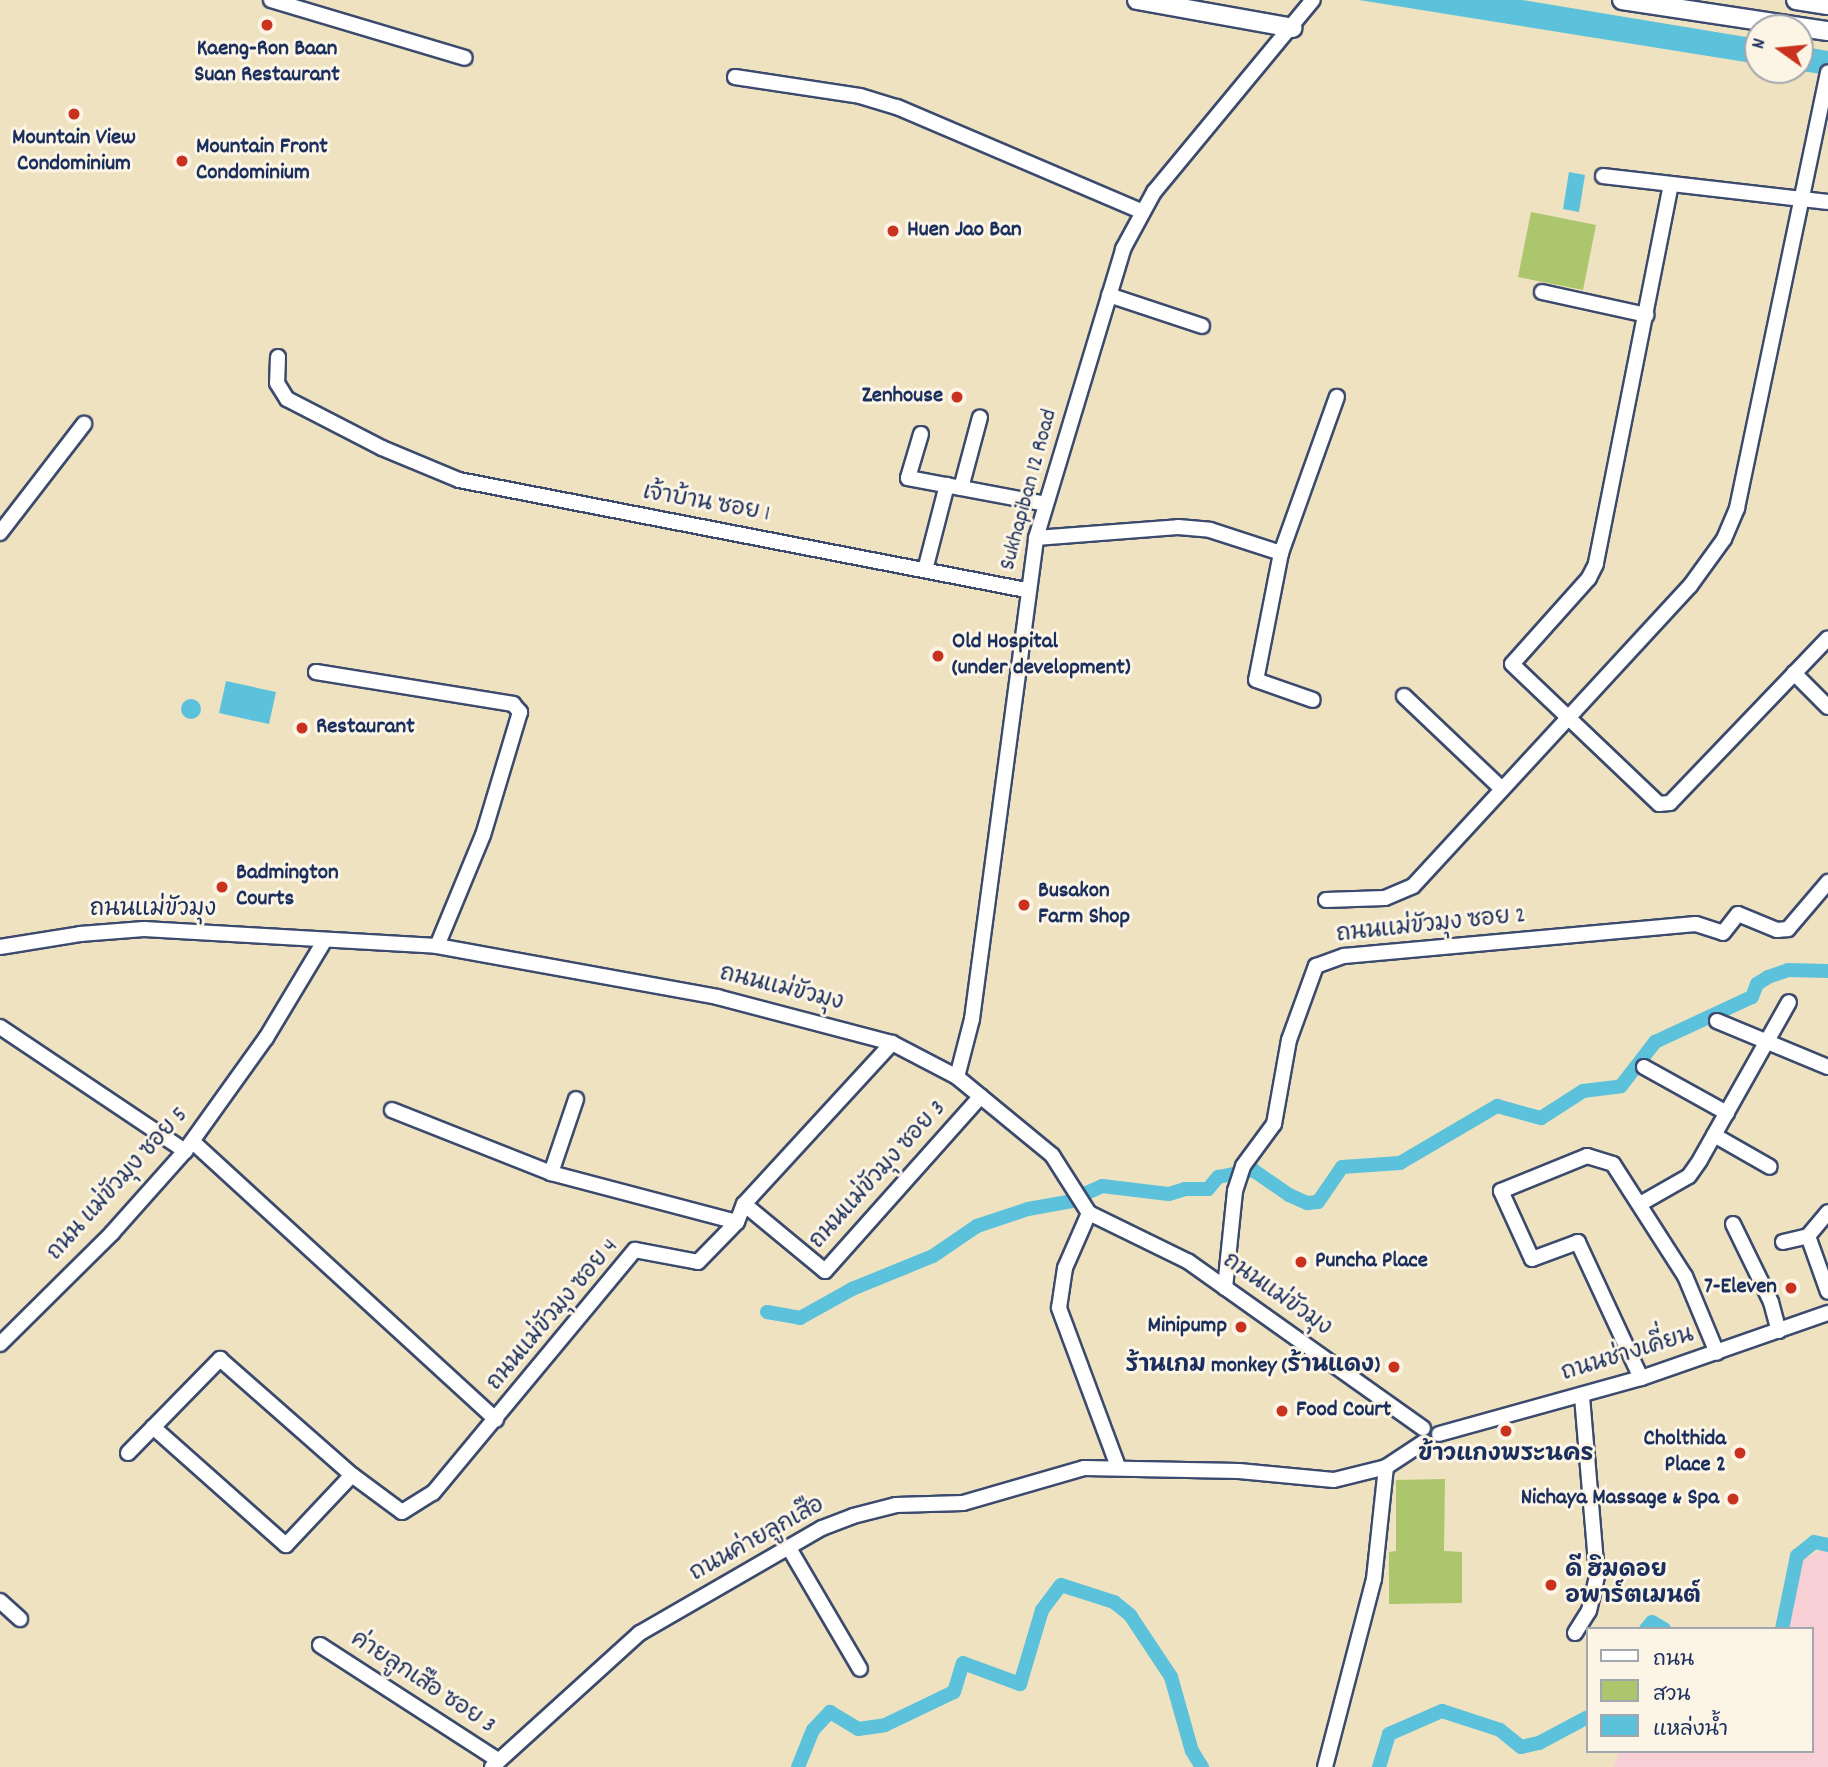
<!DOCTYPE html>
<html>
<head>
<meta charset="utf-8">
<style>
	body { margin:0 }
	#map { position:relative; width:1828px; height:1767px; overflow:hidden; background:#efe2c1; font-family:Dekko,"Playpen Sans Thai",sans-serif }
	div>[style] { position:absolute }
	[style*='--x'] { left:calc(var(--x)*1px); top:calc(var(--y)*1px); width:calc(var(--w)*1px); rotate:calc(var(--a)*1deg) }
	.built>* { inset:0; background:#f7cfd5 }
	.green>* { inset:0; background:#abc66c }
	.water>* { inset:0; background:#5cc1da }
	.round { border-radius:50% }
	.canal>* { height:14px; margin:-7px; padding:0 7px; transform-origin:7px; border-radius:7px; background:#5cc1da }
	.roads { filter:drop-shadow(2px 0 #3b4a6d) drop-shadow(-2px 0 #3b4a6d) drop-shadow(0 2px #3b4a6d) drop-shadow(0 -2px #3b4a6d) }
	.minor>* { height:14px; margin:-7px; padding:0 7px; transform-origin:7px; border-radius:7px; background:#fff }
	.major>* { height:18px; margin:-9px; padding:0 9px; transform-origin:9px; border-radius:9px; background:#fff }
	.dots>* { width:19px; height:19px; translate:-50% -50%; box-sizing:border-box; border:4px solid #fcf5e5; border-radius:50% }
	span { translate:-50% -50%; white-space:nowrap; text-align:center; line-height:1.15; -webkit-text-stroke:6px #fcf5e5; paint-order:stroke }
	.poi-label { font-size:23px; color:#1b2f5e; font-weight:700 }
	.left { translate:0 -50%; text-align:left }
	.right { translate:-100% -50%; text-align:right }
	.street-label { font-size:23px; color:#1b2f5e }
	.legend { position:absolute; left:1586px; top:1627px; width:228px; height:126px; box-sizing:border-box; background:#fcf5e5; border:2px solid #a2a6af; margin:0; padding:9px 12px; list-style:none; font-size:21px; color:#1b2f5e }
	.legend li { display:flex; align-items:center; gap:14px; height:35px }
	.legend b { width:35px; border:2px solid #a2a6af }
	.north { position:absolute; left:1744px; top:14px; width:70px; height:70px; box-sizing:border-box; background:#fcf5e5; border:2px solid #a2a6af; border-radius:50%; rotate:285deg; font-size:19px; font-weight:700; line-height:28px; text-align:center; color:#1b2f5e }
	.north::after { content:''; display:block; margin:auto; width:24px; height:32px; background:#c8321e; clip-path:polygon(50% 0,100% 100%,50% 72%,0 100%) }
</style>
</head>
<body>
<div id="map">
	<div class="built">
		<i style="clip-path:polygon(1828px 1548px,1828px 1767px,1614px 1767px,1619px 1751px,1812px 1751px,1812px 1629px,1778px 1629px,1803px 1559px)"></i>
	</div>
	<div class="green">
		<i style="clip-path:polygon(1531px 212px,1596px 225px,1583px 290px,1518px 277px)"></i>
		<i style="clip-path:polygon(1445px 1479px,1444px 1551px,1462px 1552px,1462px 1603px,1389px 1604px,1389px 1552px,1396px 1551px,1396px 1480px)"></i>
	</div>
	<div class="water">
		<i style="clip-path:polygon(1359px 0,1522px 0,1758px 39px,1758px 64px)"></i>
		<i style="clip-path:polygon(1800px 46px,1828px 51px,1828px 75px,1795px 70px,1800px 70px)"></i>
		<i style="clip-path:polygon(1569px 172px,1585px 175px,1579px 212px,1563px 209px)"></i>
		<i style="clip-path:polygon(226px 681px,276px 692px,269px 724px,219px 713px)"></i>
		<i class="round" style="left:181px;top:699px;width:20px;height:20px"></i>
	</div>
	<div class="canal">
		<i style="--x:1082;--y:1195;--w:22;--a:-24"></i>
		<i style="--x:1102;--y:1186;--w:67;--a:6.8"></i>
		<i style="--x:1169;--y:1194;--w:17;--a:-17"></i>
		<i style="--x:1185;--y:1189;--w:23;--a:0"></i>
		<i style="--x:1208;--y:1189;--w:16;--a:-50"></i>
		<i style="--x:1218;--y:1177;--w:36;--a:-11"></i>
		<i style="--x:1253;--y:1170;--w:44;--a:34.8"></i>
		<i style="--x:1289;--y:1195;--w:20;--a:24"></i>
		<i style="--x:1307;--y:1203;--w:11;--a:-5"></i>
		<i style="--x:1318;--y:1202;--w:42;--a:-55.6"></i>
		<i style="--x:1342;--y:1167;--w:58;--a:-3.9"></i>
		<i style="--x:1400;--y:1163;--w:113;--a:-30.4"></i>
		<i style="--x:1497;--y:1106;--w:46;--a:15.3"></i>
		<i style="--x:1541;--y:1118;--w:50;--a:-32.7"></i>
		<i style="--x:1583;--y:1091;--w:38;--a:-7"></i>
		<i style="--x:1621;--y:1086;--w:56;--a:-52.3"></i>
		<i style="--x:1655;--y:1042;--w:107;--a:-24.9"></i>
		<i style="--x:1752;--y:997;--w:14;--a:-69"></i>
		<i style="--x:1757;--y:984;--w:13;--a:-32"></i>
		<i style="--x:1768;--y:977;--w:21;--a:-19"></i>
		<i style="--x:1788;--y:970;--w:40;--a:1.4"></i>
		<i style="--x:767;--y:1312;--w:34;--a:10"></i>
		<i style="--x:800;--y:1318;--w:60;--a:-29.1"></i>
		<i style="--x:852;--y:1289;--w:87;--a:-22.2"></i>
		<i style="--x:933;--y:1256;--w:53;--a:-34.3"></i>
		<i style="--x:977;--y:1226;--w:54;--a:-18.4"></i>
		<i style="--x:1028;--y:1209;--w:46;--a:-10.1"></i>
		<i style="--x:1646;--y:1629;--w:9;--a:-49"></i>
		<i style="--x:1652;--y:1622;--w:14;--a:30"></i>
		<i style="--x:1782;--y:1629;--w:75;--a:-78.4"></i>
		<i style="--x:1797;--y:1556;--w:22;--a:-39"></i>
		<i style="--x:1814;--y:1542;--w:14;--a:12"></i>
		<i style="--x:798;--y:1767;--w:40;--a:-68"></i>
		<i style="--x:813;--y:1730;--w:25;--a:-47"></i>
		<i style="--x:830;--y:1712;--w:33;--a:31"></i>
		<i style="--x:858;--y:1729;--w:27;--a:-8"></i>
		<i style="--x:885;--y:1725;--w:76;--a:-25.6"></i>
		<i style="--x:954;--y:1692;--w:30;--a:-73"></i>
		<i style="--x:963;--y:1663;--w:61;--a:20.2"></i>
		<i style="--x:1020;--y:1684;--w:77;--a:-73.4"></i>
		<i style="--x:1042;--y:1610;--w:31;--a:-53"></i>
		<i style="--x:1061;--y:1585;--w:56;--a:17.8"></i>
		<i style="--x:1114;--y:1602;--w:21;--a:39"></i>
		<i style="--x:1130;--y:1615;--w:74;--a:56.5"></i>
		<i style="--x:1171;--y:1677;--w:77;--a:74.2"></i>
		<i style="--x:1192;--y:1751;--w:19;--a:58"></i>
		<i style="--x:1379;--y:1767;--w:34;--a:-73"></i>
		<i style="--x:1389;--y:1734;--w:58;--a:-23.5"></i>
		<i style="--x:1442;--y:1711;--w:61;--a:18.1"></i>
		<i style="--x:1500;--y:1730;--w:27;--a:39"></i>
		<i style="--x:1521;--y:1747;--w:18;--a:-13"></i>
		<i style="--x:1539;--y:1743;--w:55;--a:-28"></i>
	</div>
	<div class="roads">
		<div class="minor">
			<i style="--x:271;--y:0;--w:202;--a:16.6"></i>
			<i style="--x:735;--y:77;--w:126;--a:8.6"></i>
			<i style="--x:860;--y:96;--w:39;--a:17"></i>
			<i style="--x:897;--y:107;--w:265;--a:23.1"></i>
			<i style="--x:1603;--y:176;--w:226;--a:6.6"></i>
			<i style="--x:1671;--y:184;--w:387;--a:101.2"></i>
			<i style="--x:1596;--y:564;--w:16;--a:117"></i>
			<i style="--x:1589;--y:578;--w:115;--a:131.8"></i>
			<i style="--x:1512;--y:664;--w:203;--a:43.6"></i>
			<i style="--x:1659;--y:804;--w:11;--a:-5"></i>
			<i style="--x:1670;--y:803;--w:228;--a:-46.2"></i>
			<i style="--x:1542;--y:292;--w:107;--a:12.4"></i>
			<i style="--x:1109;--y:295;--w:98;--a:18.4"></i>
			<i style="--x:278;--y:357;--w:26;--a:92"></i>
			<i style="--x:277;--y:383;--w:19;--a:58"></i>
			<i style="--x:287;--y:399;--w:107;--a:27.3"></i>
			<i style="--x:382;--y:448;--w:83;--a:22.6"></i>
			<i style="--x:459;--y:480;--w:578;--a:10.98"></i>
			<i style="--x:921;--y:434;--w:46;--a:106.5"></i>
			<i style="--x:908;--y:478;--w:140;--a:10.7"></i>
			<i style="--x:961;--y:488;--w:73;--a:-75"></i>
			<i style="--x:0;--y:533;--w:138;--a:-52.4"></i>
			<i style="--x:1036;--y:538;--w:142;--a:-4.4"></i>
			<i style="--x:1178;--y:527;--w:32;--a:5"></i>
			<i style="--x:1210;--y:530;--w:75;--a:17.9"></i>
			<i style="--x:1281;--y:553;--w:129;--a:101.1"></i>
			<i style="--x:1256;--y:680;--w:60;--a:19.3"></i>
			<i style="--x:1281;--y:553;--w:166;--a:-70.3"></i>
			<i style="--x:925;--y:570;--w:88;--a:-75.5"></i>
			<i style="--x:316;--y:672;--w:200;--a:9.2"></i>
			<i style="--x:513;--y:704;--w:11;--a:49"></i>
			<i style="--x:520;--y:712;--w:128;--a:106.7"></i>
			<i style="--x:483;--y:835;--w:120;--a:112.5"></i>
			<i style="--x:1794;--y:673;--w:48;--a:45"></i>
			<i style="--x:1404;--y:696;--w:134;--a:43.5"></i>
			<i style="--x:1326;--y:900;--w:59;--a:-1.9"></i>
			<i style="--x:1385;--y:898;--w:30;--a:-23"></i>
			<i style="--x:1413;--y:886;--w:408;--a:-47.3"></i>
			<i style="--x:1690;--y:586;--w:58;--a:-54.1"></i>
			<i style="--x:1724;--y:539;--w:34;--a:-67"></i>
			<i style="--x:1737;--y:508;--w:445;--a:-78.2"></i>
			<i style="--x:0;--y:947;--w:81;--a:-9.2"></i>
			<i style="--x:80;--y:934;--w:64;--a:-4.5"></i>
			<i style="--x:144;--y:929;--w:293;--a:3.3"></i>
			<i style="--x:437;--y:946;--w:285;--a:10.3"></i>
			<i style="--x:717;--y:997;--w:181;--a:14.7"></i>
			<i style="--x:892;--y:1043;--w:73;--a:27.6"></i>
			<i style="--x:957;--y:1077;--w:123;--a:39.4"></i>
			<i style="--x:1052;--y:1155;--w:69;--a:57.5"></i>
			<i style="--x:1089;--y:1213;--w:111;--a:26.1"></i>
			<i style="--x:1189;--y:1262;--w:287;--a:35.4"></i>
			<i style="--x:1717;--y:1021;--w:120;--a:22.5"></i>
			<i style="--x:0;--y:1027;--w:223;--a:33.8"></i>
			<i style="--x:1644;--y:1067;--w:95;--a:29"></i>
			<i style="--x:957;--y:1077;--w:60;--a:-75.5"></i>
			<i style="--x:972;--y:1019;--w:485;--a:-82.4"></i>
			<i style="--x:1036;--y:538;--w:302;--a:-73.2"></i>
			<i style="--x:1123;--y:249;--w:65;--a:-61.5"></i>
			<i style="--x:1154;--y:192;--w:249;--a:-50.4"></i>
			<i style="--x:392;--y:1110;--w:171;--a:21.6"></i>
			<i style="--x:551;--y:1173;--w:192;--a:14.8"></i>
			<i style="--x:1714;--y:1135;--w:64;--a:29.7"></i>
			<i style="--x:193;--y:1142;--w:411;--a:42.5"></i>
			<i style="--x:551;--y:1173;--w:78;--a:-71.3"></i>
			<i style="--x:744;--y:1204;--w:105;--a:39.6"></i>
			<i style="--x:825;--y:1271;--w:234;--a:-48.3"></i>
			<i style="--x:1640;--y:1204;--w:56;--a:-29.7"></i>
			<i style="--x:1689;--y:1176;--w:19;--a:-55"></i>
			<i style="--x:1700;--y:1160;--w:181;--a:-60.6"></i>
			<i style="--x:1089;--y:1213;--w:60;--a:113.6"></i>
			<i style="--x:1065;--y:1268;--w:40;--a:98.5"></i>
			<i style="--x:1059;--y:1308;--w:170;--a:69.6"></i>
			<i style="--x:1733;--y:1224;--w:87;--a:64"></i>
			<i style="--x:1771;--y:1302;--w:30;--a:75"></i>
			<i style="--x:1808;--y:1236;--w:59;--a:70.3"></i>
			<i style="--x:1783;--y:1242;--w:26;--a:-13"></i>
			<i style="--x:1808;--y:1236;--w:31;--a:-50"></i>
			<i style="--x:1225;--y:1288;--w:98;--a:-84.1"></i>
			<i style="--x:1235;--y:1191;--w:26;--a:-72"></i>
			<i style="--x:1243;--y:1166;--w:52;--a:-53.6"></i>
			<i style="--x:1274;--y:1124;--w:85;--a:-79.9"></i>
			<i style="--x:1289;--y:1040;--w:79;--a:-70"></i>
			<i style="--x:1316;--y:966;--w:30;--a:-20"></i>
			<i style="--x:1344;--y:956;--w:353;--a:-5.2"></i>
			<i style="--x:1696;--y:924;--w:28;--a:18"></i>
			<i style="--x:1723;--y:933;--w:24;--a:-52"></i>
			<i style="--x:1738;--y:914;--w:42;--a:22.3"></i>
			<i style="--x:1777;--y:930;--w:11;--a:-5"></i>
			<i style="--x:1788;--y:929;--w:62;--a:-49.6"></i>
			<i style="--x:0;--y:1344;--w:158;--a:-44.7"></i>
			<i style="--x:112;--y:1233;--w:110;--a:-48.3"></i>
			<i style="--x:185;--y:1151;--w:139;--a:-54.4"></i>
			<i style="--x:266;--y:1038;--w:114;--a:-59"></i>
			<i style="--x:1641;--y:1378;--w:150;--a:-114.9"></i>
			<i style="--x:1578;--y:1242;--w:49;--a:159.7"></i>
			<i style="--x:1532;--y:1259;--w:75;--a:-114.5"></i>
			<i style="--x:1501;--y:1191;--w:93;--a:-22.1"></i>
			<i style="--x:1587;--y:1156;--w:27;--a:17"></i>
			<i style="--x:1613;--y:1164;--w:133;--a:57.3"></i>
			<i style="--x:1685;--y:1276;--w:83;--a:67.4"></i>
			<i style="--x:153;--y:1427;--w:178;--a:41.6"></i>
			<i style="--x:286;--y:1545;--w:96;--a:-46.7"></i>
			<i style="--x:1439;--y:1434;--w:210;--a:-15.5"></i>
			<i style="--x:1641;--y:1378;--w:198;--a:-19.2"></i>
			<i style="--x:128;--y:1453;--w:132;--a:-45.6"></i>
			<i style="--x:220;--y:1359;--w:176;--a:41.3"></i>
			<i style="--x:352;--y:1475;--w:62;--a:36.5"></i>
			<i style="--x:402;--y:1512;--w:36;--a:-32"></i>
			<i style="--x:433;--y:1493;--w:316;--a:-50.3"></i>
			<i style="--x:635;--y:1250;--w:64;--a:10.8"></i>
			<i style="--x:698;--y:1262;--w:56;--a:-45.7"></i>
			<i style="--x:737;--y:1222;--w:19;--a:-69"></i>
			<i style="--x:744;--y:1204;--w:219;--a:-47.4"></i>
			<i style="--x:789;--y:1548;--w:140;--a:59.6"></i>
			<i style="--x:0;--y:1601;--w:27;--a:42"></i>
			<i style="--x:1575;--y:1633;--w:26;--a:-58"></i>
			<i style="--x:1589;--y:1611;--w:37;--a:-77"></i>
			<i style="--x:1597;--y:1575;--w:181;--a:-94.8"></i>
			<i style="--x:320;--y:1645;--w:213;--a:32.9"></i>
			<i style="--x:492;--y:1767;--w:200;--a:-42.2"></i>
			<i style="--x:640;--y:1633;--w:210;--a:-30"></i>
			<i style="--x:822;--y:1528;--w:33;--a:-21"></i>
			<i style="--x:853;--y:1516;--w:44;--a:-14.3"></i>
			<i style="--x:896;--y:1505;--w:67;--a:-1.7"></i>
			<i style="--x:963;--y:1503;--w:126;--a:-16.1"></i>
			<i style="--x:1084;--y:1468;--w:155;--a:1.1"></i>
			<i style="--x:1239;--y:1471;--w:95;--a:5.4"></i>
			<i style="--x:1334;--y:1480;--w:54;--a:-14"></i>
			<i style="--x:1386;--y:1467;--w:45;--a:-33.3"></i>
			<i style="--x:1325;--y:1767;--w:194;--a:-75.4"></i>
			<i style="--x:1374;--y:1579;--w:113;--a:-83.9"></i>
		</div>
		<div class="major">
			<i style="--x:1137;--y:0;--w:158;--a:10.2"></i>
			<i style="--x:1622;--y:0;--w:208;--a:8.6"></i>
			<i style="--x:1796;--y:0;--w:32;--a:9"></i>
		</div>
	</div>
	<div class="dots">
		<i style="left:267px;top:25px;background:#c8321e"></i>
		<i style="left:74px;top:114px;background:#c8321e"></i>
		<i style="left:182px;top:161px;background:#c8321e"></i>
		<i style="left:893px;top:231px;background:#c8321e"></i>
		<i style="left:957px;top:397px;background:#c8321e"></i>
		<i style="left:938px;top:656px;background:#c8321e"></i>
		<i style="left:302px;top:728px;background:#c8321e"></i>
		<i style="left:222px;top:887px;background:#c8321e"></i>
		<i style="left:1024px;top:905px;background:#c8321e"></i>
		<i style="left:1301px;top:1262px;background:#c8321e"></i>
		<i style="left:1791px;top:1288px;background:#c8321e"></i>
		<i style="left:1241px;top:1327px;background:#c8321e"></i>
		<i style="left:1394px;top:1367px;background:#c8321e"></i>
		<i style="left:1282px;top:1411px;background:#c8321e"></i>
		<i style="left:1506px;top:1431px;background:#c8321e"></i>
		<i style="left:1740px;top:1453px;background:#c8321e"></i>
		<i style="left:1733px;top:1499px;background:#c8321e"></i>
		<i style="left:1551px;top:1585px;background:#c8321e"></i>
	</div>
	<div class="poi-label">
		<span style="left:267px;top:63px">Kaeng-Ron Baan<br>Suan Restaurant</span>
		<span style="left:74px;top:152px">Mountain View<br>Condominium</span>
		<span class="left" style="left:196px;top:161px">Mountain Front<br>Condominium</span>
		<span class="left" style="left:907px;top:231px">Huen Jao Ban</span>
		<span class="right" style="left:943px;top:397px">Zenhouse</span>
		<span class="left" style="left:952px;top:656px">Old Hospital<br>(under development)</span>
		<span class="left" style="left:316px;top:728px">Restaurant</span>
		<span class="left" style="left:236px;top:887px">Badmington<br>Courts</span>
		<span class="left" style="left:1038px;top:905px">Busakon<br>Farm Shop</span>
		<span class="left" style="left:1315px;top:1262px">Puncha Place</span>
		<span class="right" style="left:1777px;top:1288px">7-Eleven</span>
		<span class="right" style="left:1227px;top:1327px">Minipump</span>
		<span class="right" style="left:1380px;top:1367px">ร้านเกม monkey (ร้านแดง)</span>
		<span class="left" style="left:1296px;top:1411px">Food Court</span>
		<span class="right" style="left:1726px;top:1453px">Cholthida<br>Place 2</span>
		<span style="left:1506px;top:1456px">ข้าวแกงพระนคร</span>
		<span class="right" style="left:1719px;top:1499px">Nichaya Massage &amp; Spa</span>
		<span class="left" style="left:1565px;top:1585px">ดี ฮิมดอย<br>อพาร์ตเมนต์</span>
	</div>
	<div class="street-label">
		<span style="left:1030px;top:490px;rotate:-75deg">Sukhapiban 12 Road</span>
		<span style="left:706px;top:505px;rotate:10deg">เจ้าบ้าน ซอย 1</span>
		<span style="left:153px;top:911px">ถนนแม่ขัวมุง</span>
		<span style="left:1431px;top:927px;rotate:-6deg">ถนนแม่ขัวมุง ซอย 2</span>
		<span style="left:781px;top:990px;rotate:14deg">ถนนแม่ขัวมุง</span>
		<span style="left:879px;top:1176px;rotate:-48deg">ถนนแม่ขัวมุง ซอย 3</span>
		<span style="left:119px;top:1185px;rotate:-48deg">ถนน แม่ขัวมุง ซอย 5</span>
		<span style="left:1276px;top:1296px;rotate:35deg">ถนนแม่ขัวมุง</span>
		<span style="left:554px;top:1316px;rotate:-50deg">ถนนแม่ขัวมุง ซอย 4</span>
		<span style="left:1628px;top:1356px;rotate:-17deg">ถนนช่างเคี่ยน</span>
		<span style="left:758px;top:1541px;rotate:-29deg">ถนนค่ายลูกเสือ</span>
		<span style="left:422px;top:1684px;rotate:33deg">ค่ายลูกเสือ ซอย 3</span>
	</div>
	<ul class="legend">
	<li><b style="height:9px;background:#fff"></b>ถนน</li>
	<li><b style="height:19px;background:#abc66c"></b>สวน</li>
	<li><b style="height:19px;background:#5cc1da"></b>แหล่งน้ำ</li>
	</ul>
	<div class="north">N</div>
</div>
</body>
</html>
